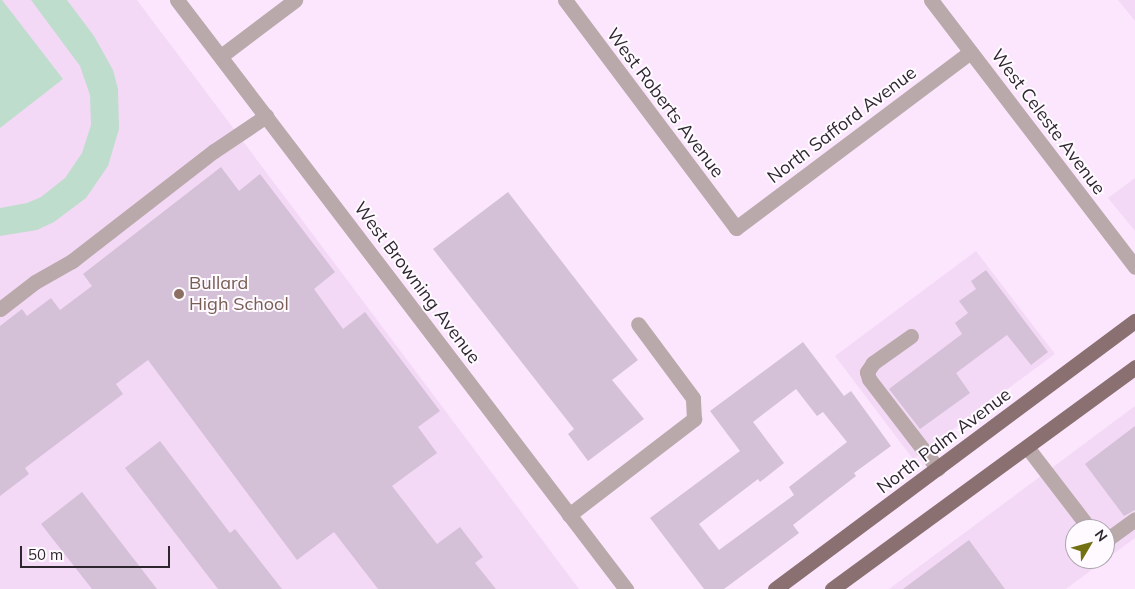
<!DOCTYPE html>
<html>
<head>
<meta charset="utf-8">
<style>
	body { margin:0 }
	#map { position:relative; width:1135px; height:589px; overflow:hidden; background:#fbe6fe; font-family:Mulish,sans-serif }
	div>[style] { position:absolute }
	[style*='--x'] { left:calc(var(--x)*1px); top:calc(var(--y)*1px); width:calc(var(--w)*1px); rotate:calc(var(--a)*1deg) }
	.built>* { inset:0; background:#f4d9f7 }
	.green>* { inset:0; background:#beddcd }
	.building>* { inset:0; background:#d4c0d7 }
	.minor>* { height:15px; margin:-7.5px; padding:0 7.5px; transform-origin:7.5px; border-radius:7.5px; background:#b9a9aa }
	.major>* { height:15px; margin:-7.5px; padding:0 7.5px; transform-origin:7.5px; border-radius:7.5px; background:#8a7071 }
	.dots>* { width:14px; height:14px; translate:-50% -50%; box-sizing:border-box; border:2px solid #fefaff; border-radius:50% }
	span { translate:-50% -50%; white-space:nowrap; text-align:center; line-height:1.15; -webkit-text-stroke:4px #fefaff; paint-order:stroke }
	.street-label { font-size:18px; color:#2e262f }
	.education-label { font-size:18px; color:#785e54 }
	.left { translate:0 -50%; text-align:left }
	.north { position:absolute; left:1065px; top:519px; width:50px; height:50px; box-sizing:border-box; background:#fefaff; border:1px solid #aba5ac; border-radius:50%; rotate:53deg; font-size:14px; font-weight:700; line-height:20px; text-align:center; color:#2e262f }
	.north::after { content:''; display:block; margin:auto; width:18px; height:22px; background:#737012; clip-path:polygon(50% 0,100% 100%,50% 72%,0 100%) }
	.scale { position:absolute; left:20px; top:546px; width:150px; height:22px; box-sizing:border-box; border:2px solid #2e262f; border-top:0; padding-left:6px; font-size:15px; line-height:18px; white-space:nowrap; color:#2e262f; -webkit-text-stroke:4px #fefaff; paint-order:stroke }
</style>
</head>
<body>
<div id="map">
	<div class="built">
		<i style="clip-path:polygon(0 0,137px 0,579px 589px,0 589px)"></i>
		<i style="clip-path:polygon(1119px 0,1135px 0,1135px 21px,1118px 0)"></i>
		<i style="clip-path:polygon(1135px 178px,1135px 231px,1108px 198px)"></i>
		<i style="clip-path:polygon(976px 251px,1055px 354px,913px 459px,835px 356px)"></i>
		<i style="clip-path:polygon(evenodd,1135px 406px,1135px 538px,1066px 589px,889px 589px,1135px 406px,1075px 529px,1105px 529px,1105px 559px,1075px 559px,1075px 529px)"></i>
	</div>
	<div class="green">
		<i style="clip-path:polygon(0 0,2px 0,63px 79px,0 128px)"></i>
		<i style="clip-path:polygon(31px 0,67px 0,94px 36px,113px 70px,118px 89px,119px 129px,108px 166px,86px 198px,54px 222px,37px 230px,0 236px,0 208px,27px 203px,41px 197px,65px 178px,82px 153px,91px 125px,90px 95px,80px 66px)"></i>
	</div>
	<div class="building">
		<i style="clip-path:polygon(221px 167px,239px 191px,260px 174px,335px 272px,314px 289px,343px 329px,365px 312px,440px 411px,418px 427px,437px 453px,392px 486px,437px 544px,460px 527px,483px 557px,475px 563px,496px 589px,378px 589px,334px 532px,297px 560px,148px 360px,116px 384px,123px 394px,25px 468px,29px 474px,0 496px,0 326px,22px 309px,27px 316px,51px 298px,60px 310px,92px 286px,83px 274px)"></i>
		<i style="clip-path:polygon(508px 192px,638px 360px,612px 380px,644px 419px,588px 461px,568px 434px,574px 429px,433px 249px)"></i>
		<i style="clip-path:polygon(986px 270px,1048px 352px,1031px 365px,1007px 335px,956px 373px,970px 393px,920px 429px,889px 389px,962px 334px,955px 323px,968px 313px,959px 301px,976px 289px,971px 281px)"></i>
		<i style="clip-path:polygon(evenodd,803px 342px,844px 396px,851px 391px,891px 446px,854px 473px,856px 476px,793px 525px,799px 533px,775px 551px,724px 589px,704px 589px,650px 518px,740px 451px,710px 411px,803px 342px,796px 389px,817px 416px,823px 412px,847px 442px,789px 487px,794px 495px,719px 550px,699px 524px,758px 479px,760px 482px,784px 463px,753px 422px,796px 389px)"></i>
		<i style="clip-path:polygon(1135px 426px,1135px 510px,1124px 516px,1085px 464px)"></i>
		<i style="clip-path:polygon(160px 441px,230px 533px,235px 529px,282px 589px,218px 589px,125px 468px)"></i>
		<i style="clip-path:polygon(82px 492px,157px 589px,92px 589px,41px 524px)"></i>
		<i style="clip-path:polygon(969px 540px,1005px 589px,903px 589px)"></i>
	</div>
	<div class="minor">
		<i style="--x:177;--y:0;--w:741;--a:52.68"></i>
		<i style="--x:565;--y:0;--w:285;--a:53.1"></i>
		<i style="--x:736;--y:228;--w:293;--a:-36.9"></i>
		<i style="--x:931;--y:0;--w:336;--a:52.6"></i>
		<i style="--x:221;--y:56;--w:93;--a:-37.1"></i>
		<i style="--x:0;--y:309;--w:44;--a:-37.6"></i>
		<i style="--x:35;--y:282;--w:43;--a:-29.6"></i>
		<i style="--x:72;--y:261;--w:180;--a:-37.8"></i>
		<i style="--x:214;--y:151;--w:63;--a:-33.9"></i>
		<i style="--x:911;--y:336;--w:47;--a:144.6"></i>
		<i style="--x:873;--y:363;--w:11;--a:124"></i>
		<i style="--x:867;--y:372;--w:7;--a:74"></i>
		<i style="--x:869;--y:379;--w:113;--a:52.5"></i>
		<i style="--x:1027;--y:447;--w:103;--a:52.5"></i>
		<i style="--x:569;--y:515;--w:158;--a:-37.5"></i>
		<i style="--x:694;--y:419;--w:21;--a:-93"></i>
		<i style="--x:693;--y:398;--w:92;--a:-126.6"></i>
		<i style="--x:1105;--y:541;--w:37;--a:-36"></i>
	</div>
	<div class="major">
		<i style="--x:775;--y:589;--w:449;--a:-36.7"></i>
		<i style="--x:832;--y:589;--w:376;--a:-36.2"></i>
	</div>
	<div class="dots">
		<i style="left:179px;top:294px;background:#8d6e63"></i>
	</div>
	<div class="street-label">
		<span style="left:665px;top:103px;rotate:53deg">West Roberts Avenue</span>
		<span style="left:1048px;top:122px;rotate:53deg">West Celeste Avenue</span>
		<span style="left:842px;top:125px;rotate:-37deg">North Safford Avenue</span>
		<span style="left:417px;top:283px;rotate:53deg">West Browning Avenue</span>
		<span style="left:944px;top:441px;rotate:-37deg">North Palm Avenue</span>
	</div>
	<div class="education-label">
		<span class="left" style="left:189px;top:294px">Bullard<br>High School</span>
	</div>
	<div class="north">N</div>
	<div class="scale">50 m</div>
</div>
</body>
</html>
